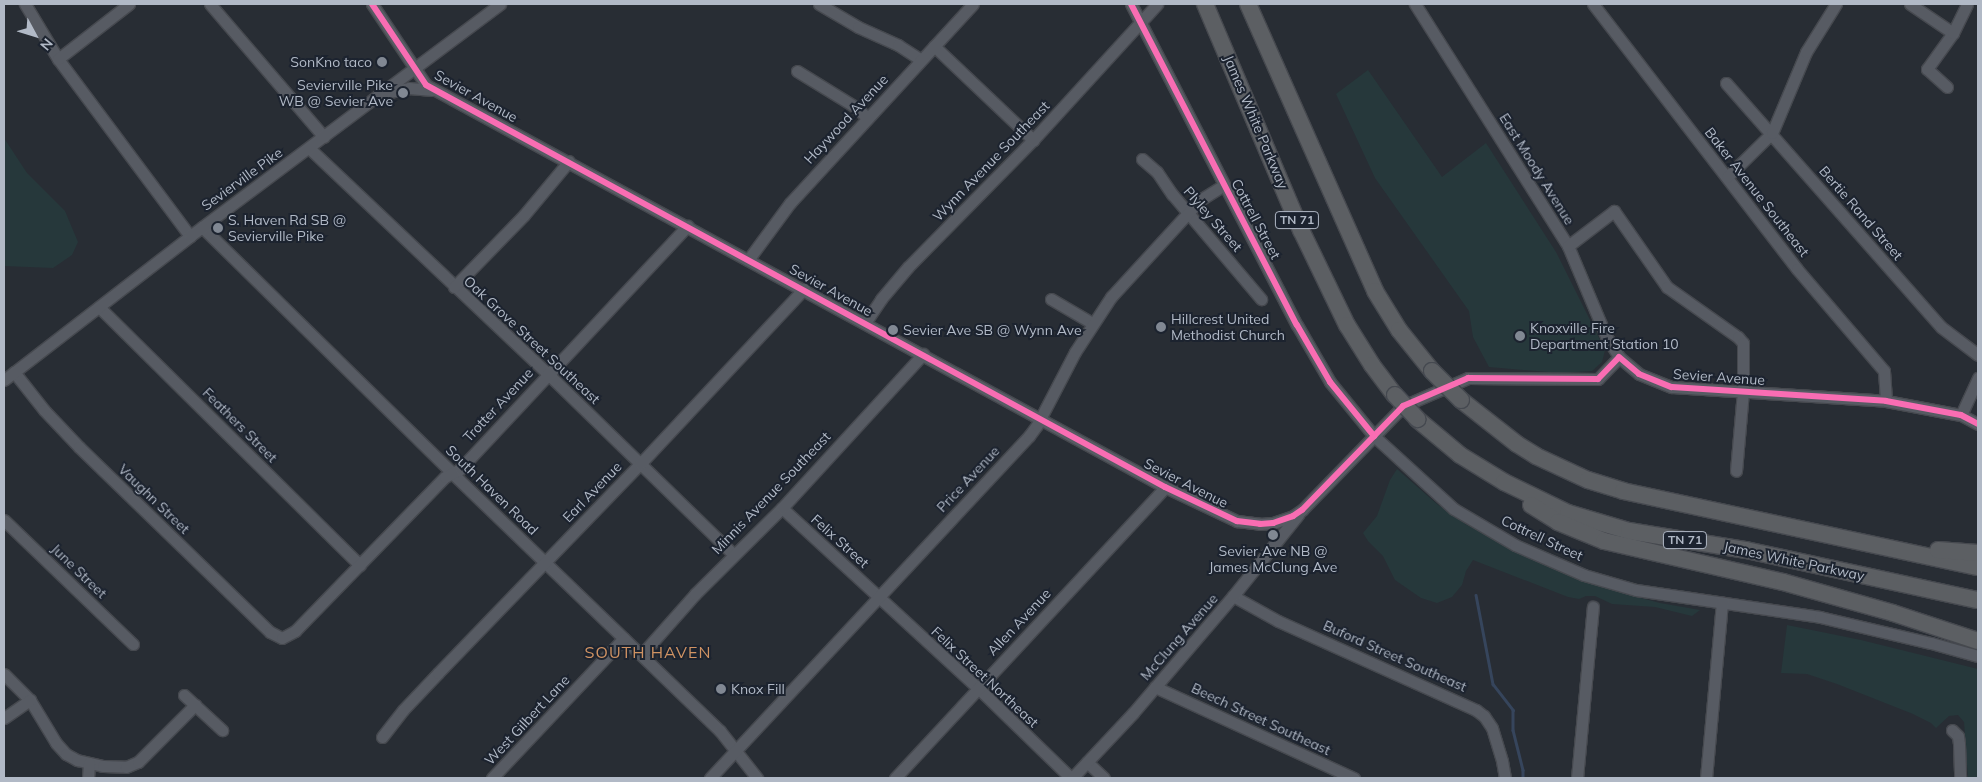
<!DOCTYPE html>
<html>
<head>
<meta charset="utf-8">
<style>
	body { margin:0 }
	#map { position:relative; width:1982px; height:782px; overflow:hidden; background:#282d34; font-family:Mulish,sans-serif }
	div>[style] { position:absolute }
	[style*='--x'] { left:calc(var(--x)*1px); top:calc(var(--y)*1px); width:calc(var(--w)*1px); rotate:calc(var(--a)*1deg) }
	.green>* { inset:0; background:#26383b }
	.stream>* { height:2.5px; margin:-1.25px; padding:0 1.25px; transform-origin:1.25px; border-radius:1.25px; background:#36455c }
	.roads { filter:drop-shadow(1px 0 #46494f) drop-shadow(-1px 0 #46494f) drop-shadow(0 1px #46494f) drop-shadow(0 -1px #46494f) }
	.minor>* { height:11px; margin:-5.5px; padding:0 5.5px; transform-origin:5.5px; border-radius:5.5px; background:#575b63 }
	.highway>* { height:16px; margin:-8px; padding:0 8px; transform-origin:8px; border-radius:8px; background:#5c5f63 }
	.bridges { filter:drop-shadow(1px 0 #454950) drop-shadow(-1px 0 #454950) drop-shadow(0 1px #454950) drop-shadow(0 -1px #454950) }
	.highway-bridge>* { height:16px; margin:-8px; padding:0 8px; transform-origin:8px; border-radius:8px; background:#5c5f63 }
	.cycleway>* { height:6px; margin:-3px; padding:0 3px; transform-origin:3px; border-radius:3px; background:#f96db3 }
	.dots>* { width:14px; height:14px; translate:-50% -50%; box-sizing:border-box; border:2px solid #1c232f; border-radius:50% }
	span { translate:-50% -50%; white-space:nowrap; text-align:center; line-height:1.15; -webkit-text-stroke:4px #1c232f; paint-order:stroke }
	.shield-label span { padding:1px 4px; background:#1c232f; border:1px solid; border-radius:4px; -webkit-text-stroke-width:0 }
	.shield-label { font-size:12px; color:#b1b9c6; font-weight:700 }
	.poi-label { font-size:14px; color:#b1b9c6 }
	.right { translate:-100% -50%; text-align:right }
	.left { translate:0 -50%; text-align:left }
	.street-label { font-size:14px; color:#b1b9c6 }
	.quarter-label { font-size:16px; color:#d09363; letter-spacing:1px }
	.frame { position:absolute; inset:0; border:5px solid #b1b9c6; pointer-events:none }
	.north { position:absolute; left:10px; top:10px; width:50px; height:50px; -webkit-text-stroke:4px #1c232f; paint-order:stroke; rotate:129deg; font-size:14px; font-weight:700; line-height:20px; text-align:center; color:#b1b9c6 }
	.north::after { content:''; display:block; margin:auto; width:18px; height:22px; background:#b1b9c6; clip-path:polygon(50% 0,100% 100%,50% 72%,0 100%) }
</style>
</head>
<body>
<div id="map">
	<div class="green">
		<i style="clip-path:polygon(1368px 70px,1442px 177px,1486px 143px,1556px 252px,1605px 350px,1602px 362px,1592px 371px,1560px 373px,1489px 367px,1473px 337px,1469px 311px,1375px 178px,1336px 94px)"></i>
		<i style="clip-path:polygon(4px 138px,27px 173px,65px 211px,78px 242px,72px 255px,53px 268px,4px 266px)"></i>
		<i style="clip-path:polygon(1397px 469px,1437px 504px,1467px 525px,1548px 566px,1619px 592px,1660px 603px,1700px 610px,1692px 616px,1655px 607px,1612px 604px,1595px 596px,1586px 596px,1579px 599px,1568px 597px,1473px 560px,1466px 571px,1462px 585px,1452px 597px,1437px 603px,1421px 598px,1395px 580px,1383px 556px,1368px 541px,1363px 533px,1377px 516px,1390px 480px)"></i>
		<i style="clip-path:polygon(1787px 625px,1861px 640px,1978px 669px,1978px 778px,1968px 778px,1964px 722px,1958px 715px,1949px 716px,1936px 728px,1931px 723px,1913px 714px,1837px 684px,1807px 674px,1781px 673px)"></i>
	</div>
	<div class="stream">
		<i style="--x:1476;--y:595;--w:91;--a:79.2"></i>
		<i style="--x:1493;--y:684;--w:33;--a:52"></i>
		<i style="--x:1513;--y:710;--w:20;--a:90"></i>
		<i style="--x:1513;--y:730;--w:41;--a:76"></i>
		<i style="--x:1523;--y:770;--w:8;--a:90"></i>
	</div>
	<div class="roads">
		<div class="minor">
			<i style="--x:25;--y:4;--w:64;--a:59"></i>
			<i style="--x:58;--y:59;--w:221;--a:53.3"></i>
			<i style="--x:210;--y:4;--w:175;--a:49.4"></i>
			<i style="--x:372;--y:4;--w:97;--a:56.3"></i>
			<i style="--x:426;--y:85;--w:841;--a:28.55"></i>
			<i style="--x:1165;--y:487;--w:80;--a:25.3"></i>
			<i style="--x:1237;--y:521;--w:23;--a:7"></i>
			<i style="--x:1260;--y:524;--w:13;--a:-4"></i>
			<i style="--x:1273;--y:523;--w:21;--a:-19"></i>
			<i style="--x:1293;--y:516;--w:11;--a:-34"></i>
			<i style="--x:1302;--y:510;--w:145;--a:-45.8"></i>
			<i style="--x:1403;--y:406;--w:71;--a:-23.3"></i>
			<i style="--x:1468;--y:378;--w:130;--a:0.4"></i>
			<i style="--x:1598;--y:379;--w:30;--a:-46"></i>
			<i style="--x:819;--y:4;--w:45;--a:30.5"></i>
			<i style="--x:858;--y:27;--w:44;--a:24.2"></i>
			<i style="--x:898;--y:45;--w:27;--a:33"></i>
			<i style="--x:1131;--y:4;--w:361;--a:62.7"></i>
			<i style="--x:1297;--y:325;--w:66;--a:59.9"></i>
			<i style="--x:1330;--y:382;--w:70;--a:50.8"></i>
			<i style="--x:1374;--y:436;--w:108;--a:42.4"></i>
			<i style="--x:1454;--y:509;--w:71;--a:30.5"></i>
			<i style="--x:1515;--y:545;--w:75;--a:23.5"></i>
			<i style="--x:1584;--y:575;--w:54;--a:16.1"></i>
			<i style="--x:1636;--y:590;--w:186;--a:8.3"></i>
			<i style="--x:1820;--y:617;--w:114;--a:13.2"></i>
			<i style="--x:1931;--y:643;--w:49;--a:15.5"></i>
			<i style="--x:1415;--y:4;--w:286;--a:57.7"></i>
			<i style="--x:1568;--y:246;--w:98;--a:67.1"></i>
			<i style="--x:1606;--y:336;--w:25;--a:58"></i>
			<i style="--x:1619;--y:357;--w:26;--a:40"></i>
			<i style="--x:1639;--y:374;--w:35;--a:22"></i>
			<i style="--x:1672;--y:387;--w:214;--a:3.7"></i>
			<i style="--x:1886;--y:401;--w:76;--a:10.6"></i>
			<i style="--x:1961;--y:415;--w:19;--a:28"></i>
			<i style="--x:1593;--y:4;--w:334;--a:52.4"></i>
			<i style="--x:1797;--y:269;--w:134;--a:49.5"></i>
			<i style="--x:1884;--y:371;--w:30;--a:86"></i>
			<i style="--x:1910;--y:4;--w:52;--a:34"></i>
			<i style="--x:934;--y:46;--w:137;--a:43.5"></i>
			<i style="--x:58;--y:59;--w:90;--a:-37.8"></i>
			<i style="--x:797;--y:71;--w:67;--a:31.6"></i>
			<i style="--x:854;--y:106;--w:18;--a:41"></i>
			<i style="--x:1726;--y:83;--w:325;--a:48.6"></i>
			<i style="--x:1941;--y:327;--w:46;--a:37.1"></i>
			<i style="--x:1947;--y:87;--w:27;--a:-138"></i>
			<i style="--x:1927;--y:69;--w:44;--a:-54.2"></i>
			<i style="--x:1953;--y:33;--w:32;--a:-64"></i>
			<i style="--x:384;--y:93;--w:25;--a:-11"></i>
			<i style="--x:409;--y:88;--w:23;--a:5"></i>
			<i style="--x:309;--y:148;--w:329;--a:43.4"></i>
			<i style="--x:548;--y:374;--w:258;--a:44.2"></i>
			<i style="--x:1142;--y:159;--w:20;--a:41"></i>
			<i style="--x:1157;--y:172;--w:27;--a:56"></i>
			<i style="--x:1172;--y:194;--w:138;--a:49.7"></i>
			<i style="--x:1727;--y:177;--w:63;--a:-44.4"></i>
			<i style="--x:1772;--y:133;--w:88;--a:-67.2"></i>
			<i style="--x:1806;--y:52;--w:57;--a:-58"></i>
			<i style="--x:202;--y:227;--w:351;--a:44.5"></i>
			<i style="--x:452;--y:473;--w:372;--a:43.9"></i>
			<i style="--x:720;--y:731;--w:60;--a:51.8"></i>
			<i style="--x:1568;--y:246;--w:58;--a:-37.3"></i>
			<i style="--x:1614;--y:211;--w:93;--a:55.1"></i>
			<i style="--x:1667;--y:287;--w:87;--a:35.2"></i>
			<i style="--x:1738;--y:337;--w:8;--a:50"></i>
			<i style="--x:1743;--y:343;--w:48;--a:90"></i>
			<i style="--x:1743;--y:391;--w:80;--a:95"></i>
			<i style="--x:748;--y:260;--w:71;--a:-53.6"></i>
			<i style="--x:790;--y:203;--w:270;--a:-47.4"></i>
			<i style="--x:454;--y:287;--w:100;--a:-45.8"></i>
			<i style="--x:524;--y:215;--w:70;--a:-50.2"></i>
			<i style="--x:1051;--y:299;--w:48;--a:30.3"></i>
			<i style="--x:99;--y:307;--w:367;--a:44.7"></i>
			<i style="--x:865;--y:323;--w:29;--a:-56"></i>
			<i style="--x:881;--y:299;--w:42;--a:-49.8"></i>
			<i style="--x:908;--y:267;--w:178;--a:-45.5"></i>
			<i style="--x:1033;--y:140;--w:184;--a:-47.6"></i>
			<i style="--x:14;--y:372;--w:48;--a:51.7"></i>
			<i style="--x:44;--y:410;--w:51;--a:46.6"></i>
			<i style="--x:79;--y:447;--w:266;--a:44.1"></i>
			<i style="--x:270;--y:632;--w:13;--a:27"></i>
			<i style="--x:282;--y:638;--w:15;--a:-28"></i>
			<i style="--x:295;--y:631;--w:215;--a:-45.8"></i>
			<i style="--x:445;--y:477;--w:17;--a:-28"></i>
			<i style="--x:460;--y:469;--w:333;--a:-46.9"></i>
			<i style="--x:4;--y:380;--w:235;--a:-37.7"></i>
			<i style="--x:190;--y:236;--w:387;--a:-36.8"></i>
			<i style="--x:1961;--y:415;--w:41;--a:-65.3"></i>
			<i style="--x:782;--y:508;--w:266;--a:42.6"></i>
			<i style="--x:978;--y:688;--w:129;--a:44.1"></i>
			<i style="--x:4;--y:520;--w:179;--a:43.9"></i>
			<i style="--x:1233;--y:596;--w:51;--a:29.1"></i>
			<i style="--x:1278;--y:621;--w:217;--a:24.2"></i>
			<i style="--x:1476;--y:710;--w:10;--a:37"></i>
			<i style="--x:1484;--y:716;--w:14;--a:56"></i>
			<i style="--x:1492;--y:728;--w:34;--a:73"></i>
			<i style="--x:1502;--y:761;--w:17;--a:80"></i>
			<i style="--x:642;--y:654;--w:80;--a:-48.5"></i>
			<i style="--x:695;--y:594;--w:122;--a:-44.7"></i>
			<i style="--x:782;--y:508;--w:209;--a:-47.5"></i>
			<i style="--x:4;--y:674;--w:37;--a:45"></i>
			<i style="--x:30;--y:700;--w:50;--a:58.8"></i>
			<i style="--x:56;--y:743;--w:15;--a:48"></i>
			<i style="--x:66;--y:754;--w:13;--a:29"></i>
			<i style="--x:77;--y:760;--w:27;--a:13"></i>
			<i style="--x:103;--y:766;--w:23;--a:2"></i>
			<i style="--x:126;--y:767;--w:13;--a:-23"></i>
			<i style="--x:138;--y:762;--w:81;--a:-45"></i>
			<i style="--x:1155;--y:687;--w:219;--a:24.6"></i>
			<i style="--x:184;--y:695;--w:52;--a:42.6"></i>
			<i style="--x:4;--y:718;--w:32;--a:-35"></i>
			<i style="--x:1952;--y:730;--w:8;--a:45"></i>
			<i style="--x:1958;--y:736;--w:8;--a:83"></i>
			<i style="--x:1959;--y:744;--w:34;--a:88"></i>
			<i style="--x:382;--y:737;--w:34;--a:-52"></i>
			<i style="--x:403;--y:710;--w:51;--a:-46.6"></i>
			<i style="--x:438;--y:673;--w:291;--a:-46"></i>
			<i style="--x:640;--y:464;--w:240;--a:-46.9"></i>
			<i style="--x:1087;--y:762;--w:23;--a:43"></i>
			<i style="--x:88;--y:778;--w:15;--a:-86"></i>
			<i style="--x:492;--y:778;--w:192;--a:-46.7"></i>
			<i style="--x:710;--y:778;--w:468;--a:-47"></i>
			<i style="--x:1029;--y:436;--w:14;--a:-54"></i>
			<i style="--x:1037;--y:425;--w:82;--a:-62.5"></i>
			<i style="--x:1075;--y:352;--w:66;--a:-56.8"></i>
			<i style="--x:1111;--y:297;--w:132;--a:-47.5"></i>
			<i style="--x:1200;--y:200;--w:28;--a:-32"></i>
			<i style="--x:895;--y:778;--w:397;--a:-47.1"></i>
			<i style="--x:1072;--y:778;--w:89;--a:-46.8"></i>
			<i style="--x:1133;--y:713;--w:154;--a:-49.5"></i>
			<i style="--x:1233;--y:596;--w:104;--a:-51.3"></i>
			<i style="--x:1577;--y:778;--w:172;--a:-84.7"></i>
			<i style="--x:1706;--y:778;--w:176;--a:-84.8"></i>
		</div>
		<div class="highway">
			<i style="--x:1205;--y:4;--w:246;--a:67"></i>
			<i style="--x:1301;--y:230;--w:106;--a:64.2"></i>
			<i style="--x:1347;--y:325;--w:47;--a:58"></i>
			<i style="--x:1372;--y:365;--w:38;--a:53"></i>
			<i style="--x:1248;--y:4;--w:314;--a:66.1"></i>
			<i style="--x:1375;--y:291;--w:46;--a:58.4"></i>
			<i style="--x:1399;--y:330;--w:53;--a:51.2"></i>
			<i style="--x:1461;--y:400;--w:71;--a:38.2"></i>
			<i style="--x:1517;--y:444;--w:22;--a:32"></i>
			<i style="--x:1536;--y:456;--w:57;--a:24.8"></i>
			<i style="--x:1588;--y:480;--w:37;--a:17"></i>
			<i style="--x:1623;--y:491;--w:363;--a:12.1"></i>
			<i style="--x:1417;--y:419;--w:56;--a:39.9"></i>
			<i style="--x:1460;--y:455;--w:52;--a:31.5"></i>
			<i style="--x:1504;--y:482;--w:71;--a:25.8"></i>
			<i style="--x:1568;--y:513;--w:64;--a:16.4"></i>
			<i style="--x:1629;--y:531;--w:119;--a:9.2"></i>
			<i style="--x:1746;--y:550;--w:237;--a:12.2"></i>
			<i style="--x:1531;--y:505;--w:32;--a:32"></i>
			<i style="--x:1558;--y:522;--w:50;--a:22.4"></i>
			<i style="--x:1604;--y:541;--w:184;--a:12.9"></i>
			<i style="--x:1783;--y:582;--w:114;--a:15.7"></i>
			<i style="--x:1893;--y:613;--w:89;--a:18.2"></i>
			<i style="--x:1938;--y:550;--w:40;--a:4.3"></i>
		</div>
	</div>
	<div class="bridges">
		<div class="highway-bridge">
			<i style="--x:1432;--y:371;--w:41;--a:45"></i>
			<i style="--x:1395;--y:395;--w:33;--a:47"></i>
		</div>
	</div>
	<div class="cycleway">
		<i style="--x:372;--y:4;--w:97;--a:56.3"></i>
		<i style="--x:426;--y:85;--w:841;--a:28.55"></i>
		<i style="--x:1165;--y:487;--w:80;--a:25.3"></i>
		<i style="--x:1237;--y:521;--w:23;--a:7"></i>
		<i style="--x:1260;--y:524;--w:13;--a:-4"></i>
		<i style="--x:1273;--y:523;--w:21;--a:-19"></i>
		<i style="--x:1293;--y:516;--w:11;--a:-34"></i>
		<i style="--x:1302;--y:510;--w:145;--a:-45.8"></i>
		<i style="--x:1403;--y:406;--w:71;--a:-23.3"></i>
		<i style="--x:1468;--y:378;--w:130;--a:0.4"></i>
		<i style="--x:1598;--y:379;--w:30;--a:-46"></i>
		<i style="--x:1619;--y:357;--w:26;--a:40"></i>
		<i style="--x:1639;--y:374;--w:35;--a:22"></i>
		<i style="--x:1672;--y:387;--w:214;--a:3.7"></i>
		<i style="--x:1886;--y:401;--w:76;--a:10.6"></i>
		<i style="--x:1961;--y:415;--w:19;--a:28"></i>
		<i style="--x:1131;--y:4;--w:361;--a:62.7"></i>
		<i style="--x:1297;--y:325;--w:66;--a:59.9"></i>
		<i style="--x:1330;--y:382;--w:70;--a:50.8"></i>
	</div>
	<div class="dots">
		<i style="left:382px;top:62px;background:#818893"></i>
		<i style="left:403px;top:93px;background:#818893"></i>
		<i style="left:218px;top:228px;background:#818893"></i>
		<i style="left:1161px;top:327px;background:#818893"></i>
		<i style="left:893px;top:330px;background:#818893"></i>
		<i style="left:1520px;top:336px;background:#818893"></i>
		<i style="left:1273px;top:535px;background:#818893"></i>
		<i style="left:721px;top:689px;background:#818893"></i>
	</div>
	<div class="shield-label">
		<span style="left:1297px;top:220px">TN 71</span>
		<span style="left:1685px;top:540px">TN 71</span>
	</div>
	<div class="poi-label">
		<span class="right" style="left:372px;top:62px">SonKno taco</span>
		<span class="right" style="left:393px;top:93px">Sevierville Pike<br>WB @ Sevier Ave</span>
		<span class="left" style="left:228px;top:228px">S. Haven Rd SB @<br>Sevierville Pike</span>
		<span class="left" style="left:1171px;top:327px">Hillcrest United<br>Methodist Church</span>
		<span class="left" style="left:1530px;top:336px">Knoxville Fire<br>Department Station 10</span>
		<span class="left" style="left:903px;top:330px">Sevier Ave SB @ Wynn Ave</span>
		<span style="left:1273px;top:559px">Sevier Ave NB @<br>James McClung Ave</span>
		<span class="left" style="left:731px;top:689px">Knox Fill</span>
	</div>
	<div class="street-label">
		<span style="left:476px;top:96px;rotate:29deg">Sevier Avenue</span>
		<span style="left:846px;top:119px;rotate:-47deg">Haywood Avenue</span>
		<span style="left:1256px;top:122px;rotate:67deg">James White Parkway</span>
		<span style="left:991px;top:161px;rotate:-46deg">Wynn Avenue Southeast</span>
		<span style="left:1537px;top:169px;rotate:58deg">East Moody Avenue</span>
		<span style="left:242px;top:179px;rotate:-36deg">Sevierville Pike</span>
		<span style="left:1757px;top:192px;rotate:52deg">Baker Avenue Southeast</span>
		<span style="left:1861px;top:213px;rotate:49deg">Bertie Rand Street</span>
		<span style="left:1213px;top:219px;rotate:49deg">Plyley Street</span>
		<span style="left:1256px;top:219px;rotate:62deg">Cottrell Street</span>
		<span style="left:831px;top:290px;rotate:29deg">Sevier Avenue</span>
		<span style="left:532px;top:340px;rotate:43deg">Oak Grove Street Southeast</span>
		<span style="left:1719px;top:377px;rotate:4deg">Sevier Avenue</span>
		<span style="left:498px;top:405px;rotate:-47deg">Trotter Avenue</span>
		<span style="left:240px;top:425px;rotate:45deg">Feathers Street</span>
		<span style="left:968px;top:479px;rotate:-47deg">Price Avenue</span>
		<span style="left:1186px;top:483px;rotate:27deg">Sevier Avenue</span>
		<span style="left:492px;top:490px;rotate:44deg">South Haven Road</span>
		<span style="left:592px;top:492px;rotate:-46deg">Earl Avenue</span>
		<span style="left:771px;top:493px;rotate:-46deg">Minnis Avenue Southeast</span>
		<span style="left:154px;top:499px;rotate:44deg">Vaughn Street</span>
		<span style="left:1542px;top:538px;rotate:25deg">Cottrell Street</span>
		<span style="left:840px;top:541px;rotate:42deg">Felix Street</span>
		<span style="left:1794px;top:561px;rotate:12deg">James White Parkway</span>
		<span style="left:79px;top:571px;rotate:44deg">June Street</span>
		<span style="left:1019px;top:622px;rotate:-47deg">Allen Avenue</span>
		<span style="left:1179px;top:637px;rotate:-49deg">McClung Avenue</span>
		<span style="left:1395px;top:656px;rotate:24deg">Buford Street Southeast</span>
		<span style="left:985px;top:677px;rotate:43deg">Felix Street Northeast</span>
		<span style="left:1261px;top:719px;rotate:25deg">Beech Street Southeast</span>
		<span style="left:527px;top:720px;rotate:-47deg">West Gilbert Lane</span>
	</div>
	<div class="quarter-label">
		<span style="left:648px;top:652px">SOUTH HAVEN</span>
	</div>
	<div class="frame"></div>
	<div class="north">N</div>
</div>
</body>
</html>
